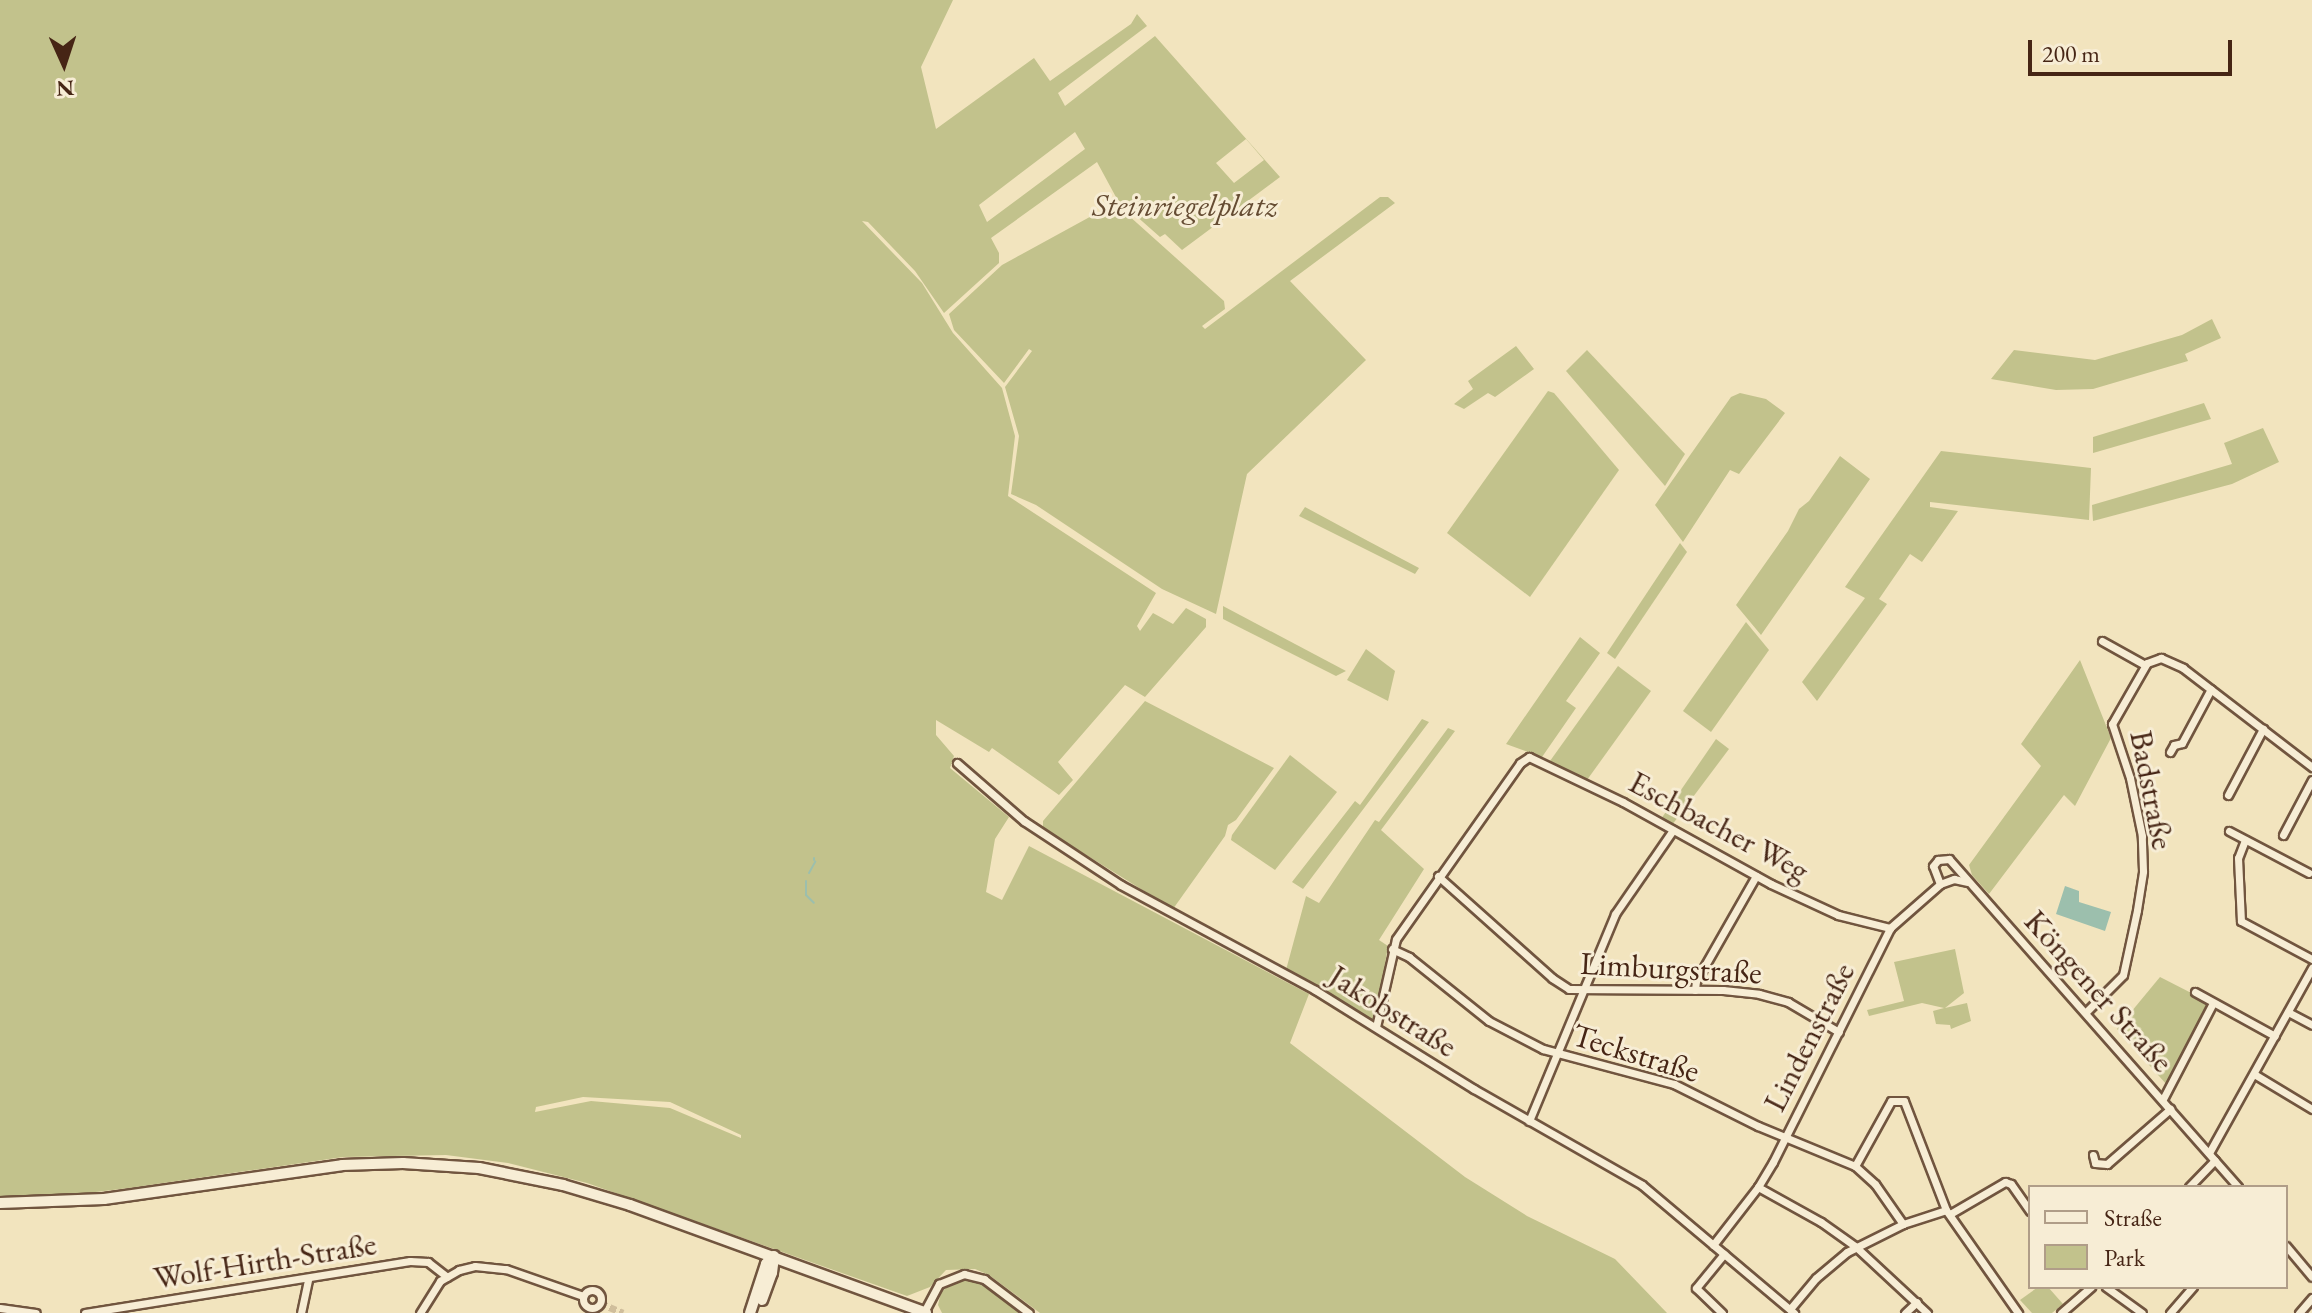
<!DOCTYPE html>
<html>
<head>
<meta charset="utf-8">
<style>
	body { margin:0 }
	#map { position:relative; width:2312px; height:1313px; overflow:hidden; background:#f2e4be; font-family:"EB Garamond",serif }
	div>[style] { position:absolute }
	[style*='--x'] { left:calc(var(--x)*1px); top:calc(var(--y)*1px); width:calc(var(--w)*1px); rotate:calc(var(--a)*1deg) }
	.green>* { inset:0; background:#c2c28c }
	.water>* { inset:0; background:#9cbfad }
	.stream>* { height:2px; margin:-1px; padding:0 1px; transform-origin:1px; border-radius:1px; background:#9cbfad }
	.minor-tunnel>* { height:7px; margin-top:-3.5px; transform-origin:0; background:repeating-linear-gradient(90deg,#d0be9c 0 7px,transparent 0 10.5px) }
	.roads { filter:drop-shadow(2px 0 #71553f) drop-shadow(-2px 0 #71553f) drop-shadow(0 2px #71553f) drop-shadow(0 -2px #71553f) }
	.minor>* { height:7px; margin:-3.5px; padding:0 3.5px; transform-origin:3.5px; border-radius:3.5px; background:#f7edd5 }
	.minor>.ring { margin:-3.5px; padding:0; box-sizing:content-box; background:none; border:7px solid #f7edd5; border-radius:50% }
	.secondary>* { height:10px; margin:-5px; padding:0 5px; transform-origin:5px; border-radius:5px; background:#f7edd5 }
	span { translate:-50% -50%; white-space:nowrap; text-align:center; line-height:1.15; -webkit-text-stroke:6px #f7edd5; paint-order:stroke }
	.park-label { font-size:32px; color:#654c33; font-style:italic }
	.street-label { font-size:32px; color:#462515 }
	.legend { position:absolute; left:2028px; top:1185px; width:260px; height:104px; box-sizing:border-box; background:#f7edd5; border:2px solid #b09d88; margin:0; padding:10px 14px; list-style:none; font-size:24px; color:#462515 }
	.legend li { display:flex; align-items:center; gap:16px; height:40px }
	.legend b { width:40px; border:2px solid #b09d88 }
	.north { position:absolute; left:24px; top:24px; width:80px; height:80px; -webkit-text-stroke:6px #f7edd5; paint-order:stroke; rotate:177deg; font-size:22px; font-weight:700; line-height:32px; text-align:center; color:#462515 }
	.north::after { content:''; display:block; margin:auto; width:28px; height:36px; background:#462515; clip-path:polygon(50% 0,100% 100%,50% 72%,0 100%) }
	.scale { position:absolute; left:2028px; top:40px; width:204px; height:36px; box-sizing:border-box; border:4px solid #462515; border-top:0; padding-left:10px; font-size:24px; line-height:28px; white-space:nowrap; color:#462515; -webkit-text-stroke:6px #f7edd5; paint-order:stroke }
</style>
</head>
<body>
<div id="map">
	<div class="green">
		<i style="clip-path:polygon(evenodd,0 0,953px 0,921px 67px,936px 129px,1034px 58px,1050px 81px,1131px 24px,1137px 14px,1147px 26px,1058px 93px,1065px 106px,1155px 36px,1280px 177px,1182px 250px,1165px 234px,1160px 237px,1117px 199px,1097px 162px,991px 238px,999px 253px,999px 263px,944px 313px,915px 271px,868px 222px,862px 221px,922px 283px,953px 333px,1002px 388px,1015px 436px,1008px 496px,1156px 593px,1137px 626px,1140px 631px,1153px 613px,1173px 624px,1186px 608px,1206px 619px,1206px 627px,1145px 697px,1125px 685px,1058px 762px,1073px 780px,1059px 795px,992px 748px,989px 752px,936px 720px,936px 735px,954px 756px,950px 768px,1009px 817px,995px 839px,986px 892px,1002px 900px,1029px 846px,1309px 994px,1290px 1043px,1465px 1177px,1527px 1216px,1615px 1259px,1667px 1313px,1040px 1313px,989px 1275px,975px 1269px,946px 1270px,930px 1287px,907px 1296px,587px 1183px,508px 1163px,446px 1155px,343px 1157px,129px 1188px,79px 1194px,0 1196px,0 0,1075px 132px,1085px 149px,987px 222px,979px 205px,1075px 132px,0 0,1246px 139px,1264px 160px,1234px 183px,1216px 163px,1246px 139px,0 0,583px 1097px,670px 1102px,741px 1135px,741px 1138px,670px 1108px,591px 1101px,535px 1112px,536px 1107px,583px 1097px)"></i>
		<i style="clip-path:polygon(1380px 197px,1388px 197px,1395px 203px,1290px 281px,1366px 360px,1247px 474px,1216px 614px,1162px 589px,1036px 505px,1011px 494px,1019px 436px,1005px 387px,1032px 351px,1029px 349px,1004px 383px,954px 330px,949px 314px,1002px 265px,1108px 207px,1118px 206px,1224px 301px,1225px 309px,1202px 326px,1205px 329px)"></i>
		<i style="clip-path:polygon(2212px 319px,2221px 338px,2185px 354px,2188px 361px,2093px 389px,2056px 390px,1991px 379px,2014px 350px,2095px 360px,2182px 335px)"></i>
		<i style="clip-path:polygon(1516px 346px,1534px 369px,1495px 397px,1488px 393px,1464px 409px,1454px 404px,1473px 389px,1468px 381px)"></i>
		<i style="clip-path:polygon(1587px 350px,1685px 454px,1665px 486px,1566px 371px)"></i>
		<i style="clip-path:polygon(1548px 391px,1554px 393px,1619px 470px,1530px 597px,1447px 533px)"></i>
		<i style="clip-path:polygon(1740px 393px,1766px 399px,1785px 413px,1739px 474px,1730px 470px,1683px 542px,1655px 505px,1731px 397px)"></i>
		<i style="clip-path:polygon(2204px 403px,2211px 419px,2093px 453px,2093px 437px)"></i>
		<i style="clip-path:polygon(2263px 428px,2279px 462px,2232px 484px,2093px 521px,2092px 505px,2232px 464px,2224px 443px)"></i>
		<i style="clip-path:polygon(1941px 451px,2091px 468px,2089px 520px,1930px 502px,1930px 507px,1958px 511px,1922px 562px,1910px 554px,1879px 599px,1887px 604px,1817px 701px,1802px 682px,1865px 598px,1845px 587px)"></i>
		<i style="clip-path:polygon(1840px 456px,1870px 479px,1761px 635px,1736px 605px,1788px 531px,1799px 509px,1809px 501px)"></i>
		<i style="clip-path:polygon(1305px 507px,1368px 541px,1419px 568px,1415px 574px,1299px 516px)"></i>
		<i style="clip-path:polygon(1680px 543px,1687px 552px,1615px 659px,1607px 653px)"></i>
		<i style="clip-path:polygon(1223px 606px,1346px 671px,1336px 676px,1223px 619px)"></i>
		<i style="clip-path:polygon(1746px 622px,1769px 650px,1711px 732px,1683px 711px)"></i>
		<i style="clip-path:polygon(1580px 637px,1600px 653px,1566px 701px,1576px 708px,1542px 757px,1506px 744px)"></i>
		<i style="clip-path:polygon(1366px 649px,1395px 671px,1388px 701px,1347px 680px)"></i>
		<i style="clip-path:polygon(2080px 660px,2111px 738px,2075px 806px,2064px 795px,1989px 894px,1972px 875px,1969px 865px,2041px 766px,2021px 744px)"></i>
		<i style="clip-path:polygon(1618px 666px,1651px 691px,1587px 780px,1550px 761px)"></i>
		<i style="clip-path:polygon(1145px 701px,1274px 768px,1236px 820px,1228px 825px,1225px 836px,1173px 909px,1043px 828px,1043px 821px)"></i>
		<i style="clip-path:polygon(1422px 719px,1429px 722px,1303px 889px,1292px 882px,1355px 801px,1360px 805px)"></i>
		<i style="clip-path:polygon(1448px 728px,1455px 731px,1381px 830px,1424px 869px,1379px 940px,1388px 946px,1376px 1018px,1370px 1020px,1286px 970px,1306px 896px,1319px 903px,1375px 820px,1379px 822px)"></i>
		<i style="clip-path:polygon(1716px 739px,1729px 749px,1672px 825px,1661px 819px)"></i>
		<i style="clip-path:polygon(1290px 755px,1337px 792px,1275px 870px,1231px 840px,1232px 835px)"></i>
		<i style="clip-path:polygon(1955px 949px,1964px 993px,1945px 1008px,1967px 1003px,1971px 1021px,1951px 1029px,1950px 1025px,1936px 1024px,1933px 1011px,1944px 1008px,1922px 1003px,1869px 1016px,1867px 1010px,1904px 1001px,1894px 962px)"></i>
		<i style="clip-path:polygon(2160px 977px,2205px 1000px,2208px 1005px,2167px 1085px,2117px 1029px)"></i>
		<i style="clip-path:polygon(966px 1280px,982px 1284px,1021px 1313px,942px 1313px,938px 1305px,941px 1292px,954px 1282px)"></i>
		<i style="clip-path:polygon(2038px 1287px,2048px 1287px,2063px 1304px,2052px 1313px,2032px 1313px,2020px 1300px)"></i>
	</div>
	<div class="water">
		<i style="clip-path:polygon(2065px 886px,2079px 891px,2079px 902px,2111px 912px,2105px 931px,2056px 914px)"></i>
	</div>
	<div class="stream">
		<i style="--x:814;--y:860;--w:2;--a:-90"></i>
		<i style="--x:809;--y:873;--w:13;--a:-61"></i>
		<i style="--x:806;--y:881;--w:14;--a:90"></i>
		<i style="--x:806;--y:895;--w:11;--a:45"></i>
	</div>
	<div class="minor-tunnel">
		<i style="--x:600;--y:1303;--w:25;--a:23"></i>
	</div>
	<div class="roads">
		<div class="minor">
			<i style="--x:2102;--y:641;--w:49;--a:29.2"></i>
			<i style="--x:2170;--y:752;--w:8;--a:-60"></i>
			<i style="--x:2174;--y:745;--w:8;--a:-14"></i>
			<i style="--x:2182;--y:743;--w:61;--a:-61.8"></i>
			<i style="--x:957;--y:763;--w:89;--a:40.9"></i>
			<i style="--x:1024;--y:821;--w:116;--a:33.4"></i>
			<i style="--x:1121;--y:885;--w:221;--a:28.4"></i>
			<i style="--x:1315;--y:990;--w:187;--a:31.9"></i>
			<i style="--x:1474;--y:1089;--w:193;--a:29.7"></i>
			<i style="--x:1642;--y:1185;--w:199;--a:40.1"></i>
			<i style="--x:2228;--y:795;--w:75;--a:-62.1"></i>
			<i style="--x:2229;--y:831;--w:90;--a:27.7"></i>
			<i style="--x:2283;--y:835;--w:62;--a:-62.2"></i>
			<i style="--x:2245;--y:840;--w:19;--a:111"></i>
			<i style="--x:2238;--y:858;--w:63;--a:87.3"></i>
			<i style="--x:2241;--y:921;--w:81;--a:28.2"></i>
			<i style="--x:1438;--y:876;--w:153;--a:41.8"></i>
			<i style="--x:1552;--y:978;--w:20;--a:33"></i>
			<i style="--x:1569;--y:989;--w:154;--a:0.4"></i>
			<i style="--x:1723;--y:990;--w:36;--a:6"></i>
			<i style="--x:1759;--y:994;--w:30;--a:15"></i>
			<i style="--x:1788;--y:1002;--w:59;--a:30.5"></i>
			<i style="--x:1940;--y:884;--w:19;--a:-111"></i>
			<i style="--x:1933;--y:866;--w:8;--a:-50"></i>
			<i style="--x:1938;--y:860;--w:11;--a:-5"></i>
			<i style="--x:1949;--y:859;--w:437;--a:48.6"></i>
			<i style="--x:1392;--y:949;--w:19;--a:25"></i>
			<i style="--x:1409;--y:957;--w:102;--a:38.7"></i>
			<i style="--x:1489;--y:1021;--w:61;--a:27.4"></i>
			<i style="--x:1543;--y:1049;--w:136;--a:15"></i>
			<i style="--x:1674;--y:1084;--w:94;--a:26.6"></i>
			<i style="--x:1758;--y:1126;--w:105;--a:22.4"></i>
			<i style="--x:1855;--y:1166;--w:27;--a:42"></i>
			<i style="--x:1875;--y:1184;--w:49;--a:55"></i>
			<i style="--x:1695;--y:990;--w:9;--a:-84"></i>
			<i style="--x:1696;--y:981;--w:121;--a:-60.3"></i>
			<i style="--x:2195;--y:992;--w:91;--a:28.8"></i>
			<i style="--x:2086;--y:1012;--w:52;--a:-45"></i>
			<i style="--x:2123;--y:975;--w:66;--a:-77.8"></i>
			<i style="--x:2137;--y:910;--w:39;--a:-81"></i>
			<i style="--x:2143;--y:871;--w:35;--a:-92"></i>
			<i style="--x:2142;--y:836;--w:59;--a:-101.7"></i>
			<i style="--x:2130;--y:778;--w:57;--a:-108.4"></i>
			<i style="--x:2112;--y:724;--w:70;--a:-60.2"></i>
			<i style="--x:2147;--y:663;--w:15;--a:-20"></i>
			<i style="--x:2161;--y:658;--w:24;--a:24"></i>
			<i style="--x:2183;--y:668;--w:163;--a:37.5"></i>
			<i style="--x:2288;--y:1012;--w:27;--a:28"></i>
			<i style="--x:1376;--y:1027;--w:90;--a:-77.2"></i>
			<i style="--x:1396;--y:939;--w:215;--a:-54.8"></i>
			<i style="--x:1520;--y:763;--w:11;--a:-34"></i>
			<i style="--x:1529;--y:757;--w:104;--a:25.6"></i>
			<i style="--x:1623;--y:802;--w:169;--a:29"></i>
			<i style="--x:1771;--y:884;--w:74;--a:24.8"></i>
			<i style="--x:1838;--y:915;--w:54;--a:14"></i>
			<i style="--x:2254;--y:1074;--w:68;--a:31.1"></i>
			<i style="--x:2163;--y:1099;--w:108;--a:-62.5"></i>
			<i style="--x:1529;--y:1121;--w:224;--a:-67.4"></i>
			<i style="--x:1615;--y:914;--w:102;--a:-55.4"></i>
			<i style="--x:2209;--y:1153;--w:212;--a:-60.9"></i>
			<i style="--x:2093;--y:1155;--w:8;--a:76"></i>
			<i style="--x:2095;--y:1163;--w:12;--a:5"></i>
			<i style="--x:2107;--y:1164;--w:84;--a:-41.1"></i>
			<i style="--x:1855;--y:1166;--w:74;--a:-61"></i>
			<i style="--x:1891;--y:1101;--w:13;--a:0"></i>
			<i style="--x:1904;--y:1101;--w:117;--a:68.9"></i>
			<i style="--x:1946;--y:1210;--w:126;--a:55"></i>
			<i style="--x:1758;--y:1187;--w:72;--a:29.1"></i>
			<i style="--x:1821;--y:1222;--w:43;--a:35.5"></i>
			<i style="--x:1856;--y:1247;--w:97;--a:42.9"></i>
			<i style="--x:2189;--y:1187;--w:37;--a:-46"></i>
			<i style="--x:1950;--y:1214;--w:64;--a:-30.2"></i>
			<i style="--x:2005;--y:1182;--w:6;--a:18"></i>
			<i style="--x:2011;--y:1184;--w:33;--a:55"></i>
			<i style="--x:1713;--y:1245;--w:73;--a:-52.2"></i>
			<i style="--x:1758;--y:1187;--w:29;--a:-59"></i>
			<i style="--x:1773;--y:1162;--w:262;--a:-63.4"></i>
			<i style="--x:1890;--y:928;--w:67;--a:-41.3"></i>
			<i style="--x:1940;--y:884;--w:15;--a:-20"></i>
			<i style="--x:1954;--y:879;--w:13;--a:13"></i>
			<i style="--x:2286;--y:1246;--w:40;--a:50"></i>
			<i style="--x:2106;--y:1287;--w:44;--a:35.8"></i>
			<i class="ring" style="left:583px;top:1290px;width:11px;height:11px"></i>
			<i style="--x:0;--y:1308;--w:36;--a:8"></i>
			<i style="--x:1790;--y:1309;--w:40;--a:-50"></i>
			<i style="--x:1816;--y:1278;--w:40;--a:-40"></i>
			<i style="--x:1847;--y:1252;--w:63;--a:-26.6"></i>
			<i style="--x:1903;--y:1224;--w:45;--a:-18"></i>
			<i style="--x:924;--y:1312;--w:32;--a:-62"></i>
			<i style="--x:939;--y:1284;--w:27;--a:-22"></i>
			<i style="--x:964;--y:1274;--w:21;--a:14"></i>
			<i style="--x:984;--y:1279;--w:56;--a:37.1"></i>
			<i style="--x:85;--y:1313;--w:329;--a:-9.1"></i>
			<i style="--x:410;--y:1261;--w:18;--a:3"></i>
			<i style="--x:428;--y:1262;--w:24;--a:38"></i>
			<i style="--x:301;--y:1313;--w:35;--a:-78"></i>
			<i style="--x:420;--y:1313;--w:38;--a:-58"></i>
			<i style="--x:440;--y:1281;--w:22;--a:-30"></i>
			<i style="--x:459;--y:1270;--w:16;--a:-14"></i>
			<i style="--x:475;--y:1266;--w:31;--a:6"></i>
			<i style="--x:506;--y:1269;--w:82;--a:19.3"></i>
			<i style="--x:1722;--y:1313;--w:36;--a:-136"></i>
			<i style="--x:1696;--y:1288;--w:44;--a:-50.5"></i>
			<i style="--x:1905;--y:1313;--w:16;--a:-43"></i>
			<i style="--x:2061;--y:1313;--w:40;--a:-41"></i>
			<i style="--x:2170;--y:1313;--w:35;--a:-49"></i>
			<i style="--x:2299;--y:1313;--w:20;--a:-49"></i>
		</div>
		<div class="secondary">
			<i style="--x:0;--y:1203;--w:104;--a:-2.2"></i>
			<i style="--x:104;--y:1199;--w:240;--a:-8.1"></i>
			<i style="--x:342;--y:1165;--w:61;--a:-1.9"></i>
			<i style="--x:403;--y:1163;--w:76;--a:3.8"></i>
			<i style="--x:479;--y:1168;--w:86;--a:11.4"></i>
			<i style="--x:563;--y:1185;--w:70;--a:16.6"></i>
			<i style="--x:630;--y:1205;--w:315;--a:20"></i>
			<i style="--x:762;--y:1300;--w:29;--a:-70"></i>
			<i style="--x:772;--y:1273;--w:17;--a:-83"></i>
			<i style="--x:750;--y:1313;--w:52;--a:-71.9"></i>
			<i style="--x:766;--y:1264;--w:11;--a:-45"></i>
		</div>
	</div>
	<div class="park-label">
		<span style="left:1185px;top:205px">Steinriegelplatz</span>
	</div>
	<div class="street-label">
		<span style="left:2152px;top:790px;rotate:79deg">Badstraße</span>
		<span style="left:1719px;top:826px;rotate:28deg">Eschbacher Weg</span>
		<span style="left:1671px;top:968px;rotate:3deg">Limburgstraße</span>
		<span style="left:2099px;top:991px;rotate:48deg">Köngener Straße</span>
		<span style="left:1393px;top:1011px;rotate:32deg">Jakobstraße</span>
		<span style="left:1809px;top:1037px;rotate:-63deg">Lindenstraße</span>
		<span style="left:1636px;top:1053px;rotate:17deg">Teckstraße</span>
		<span style="left:265px;top:1261px;rotate:-9deg">Wolf-Hirth-Straße</span>
	</div>
	<ul class="legend">
	<li><b style="height:10px;background:#f7edd5"></b>Straße</li>
	<li><b style="height:22px;background:#c2c28c"></b>Park</li>
	</ul>
	<div class="north">N</div>
	<div class="scale">200 m</div>
</div>
</body>
</html>
